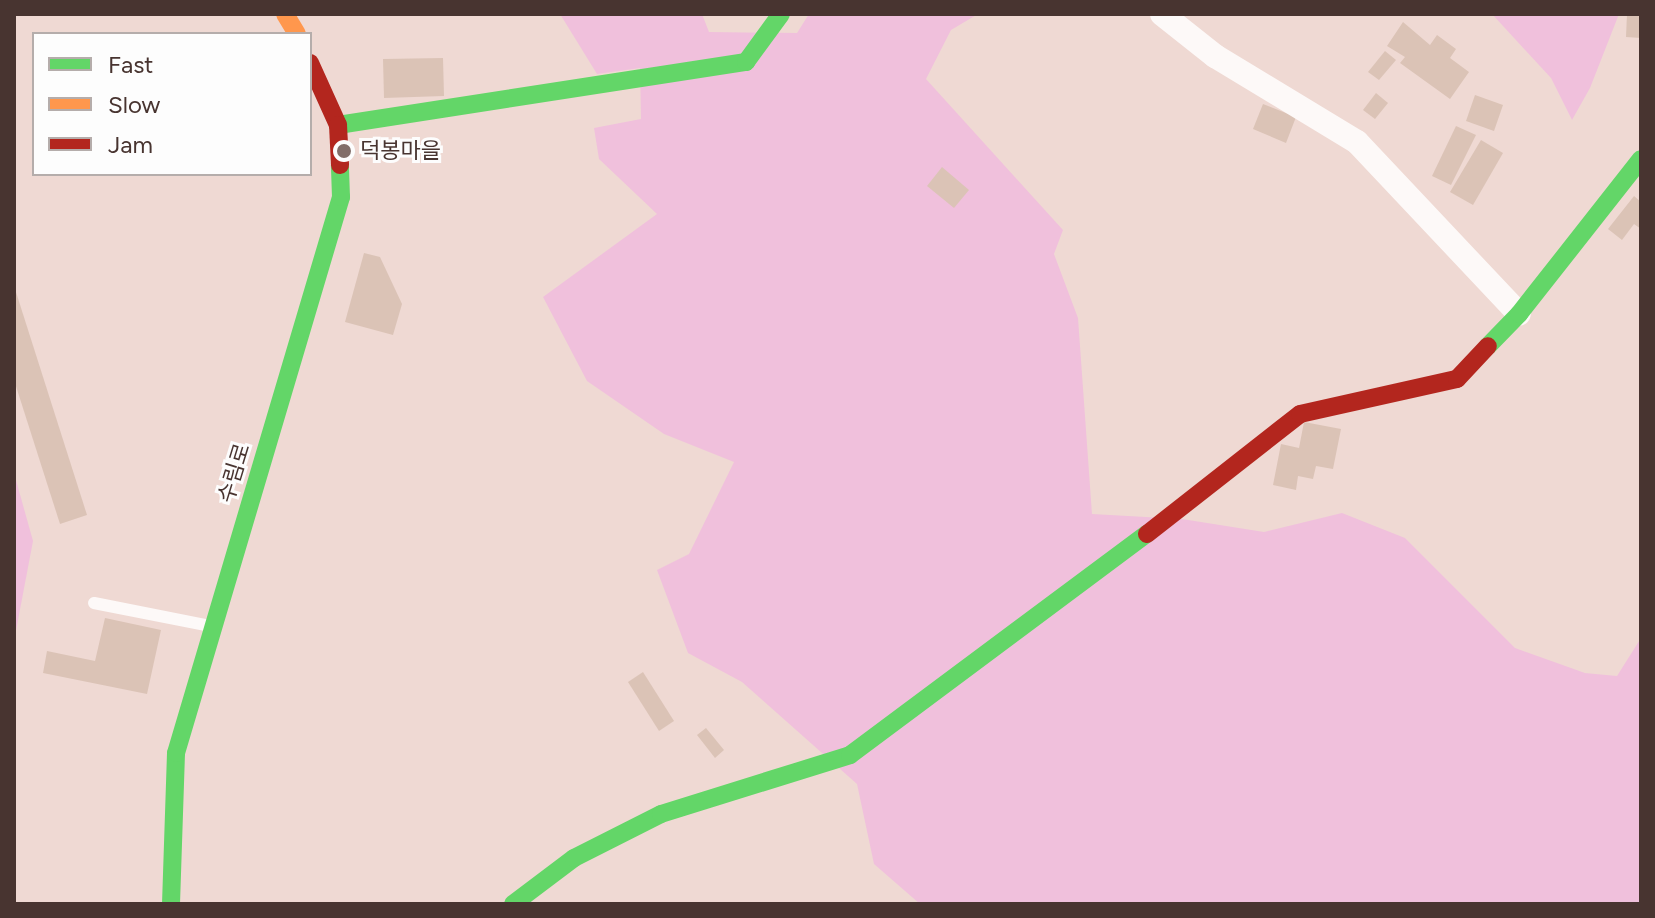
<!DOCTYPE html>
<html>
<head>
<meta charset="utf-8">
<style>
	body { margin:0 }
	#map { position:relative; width:1655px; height:918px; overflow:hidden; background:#efd9d3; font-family:Figtree,"Noto Sans KR",sans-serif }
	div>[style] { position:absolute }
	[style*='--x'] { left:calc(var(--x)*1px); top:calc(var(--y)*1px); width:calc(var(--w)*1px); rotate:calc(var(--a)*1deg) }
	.green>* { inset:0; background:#f0c0dc }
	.building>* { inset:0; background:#dbc3b6 }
	.lane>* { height:12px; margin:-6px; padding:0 6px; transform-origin:6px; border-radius:6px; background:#fdf9f8 }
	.street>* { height:24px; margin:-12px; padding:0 12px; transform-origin:12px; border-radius:12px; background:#fdf9f8 }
	.fast>* { height:18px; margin:-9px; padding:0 9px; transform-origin:9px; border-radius:9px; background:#63d668 }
	.slow>* { height:18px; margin:-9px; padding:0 9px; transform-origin:9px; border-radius:9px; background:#ff974d }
	.jam>* { height:18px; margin:-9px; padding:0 9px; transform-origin:9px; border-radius:9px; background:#b3261e }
	.dots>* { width:22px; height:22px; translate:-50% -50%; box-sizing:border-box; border:4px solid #fdfdfd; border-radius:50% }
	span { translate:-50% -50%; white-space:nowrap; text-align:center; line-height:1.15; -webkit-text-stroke:6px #fdfdfd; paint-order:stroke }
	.poi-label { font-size:22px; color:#483430 }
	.left { translate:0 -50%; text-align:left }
	.street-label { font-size:22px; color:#483430 }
	.frame { position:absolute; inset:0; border:16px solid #483430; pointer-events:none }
	.legend { position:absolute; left:32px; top:32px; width:280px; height:144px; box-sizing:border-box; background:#fdfdfd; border:2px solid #b5adab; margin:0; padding:10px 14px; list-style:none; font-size:24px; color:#483430 }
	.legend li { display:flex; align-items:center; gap:16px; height:40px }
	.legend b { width:40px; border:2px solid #b5adab }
</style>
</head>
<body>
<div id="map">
	<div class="green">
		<i style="clip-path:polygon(560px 14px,702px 14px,709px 32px,797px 33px,809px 14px,978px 14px,951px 30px,926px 79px,1063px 230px,1054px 254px,1078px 318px,1092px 514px,1182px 519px,1264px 532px,1342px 513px,1405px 538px,1515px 648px,1585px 673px,1617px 676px,1641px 638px,1641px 904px,920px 904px,874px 864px,857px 784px,742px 682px,688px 653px,657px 570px,689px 554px,734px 462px,664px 434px,587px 381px,543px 297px,657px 214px,599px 159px,594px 128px,641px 119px,640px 68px,597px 74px)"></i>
		<i style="clip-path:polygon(1492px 14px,1619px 14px,1590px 88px,1572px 120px,1551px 78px)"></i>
		<i style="clip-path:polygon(14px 473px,33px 541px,14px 641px)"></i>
	</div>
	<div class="building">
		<i style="clip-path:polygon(1627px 14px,1641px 14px,1641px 38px,1626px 37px)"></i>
		<i style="clip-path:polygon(1403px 22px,1430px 45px,1437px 35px,1456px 49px,1450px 58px,1469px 72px,1450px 99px,1400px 63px,1405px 57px,1387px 46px)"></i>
		<i style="clip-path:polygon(1385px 51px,1396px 60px,1379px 80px,1368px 72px)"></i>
		<i style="clip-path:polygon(443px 58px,444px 96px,384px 98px,383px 59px)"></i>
		<i style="clip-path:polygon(1376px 93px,1388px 103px,1375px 119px,1363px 110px)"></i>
		<i style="clip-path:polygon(1475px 95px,1503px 105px,1494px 131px,1466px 121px)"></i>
		<i style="clip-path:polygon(1263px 104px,1296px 117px,1286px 143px,1253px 129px)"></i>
		<i style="clip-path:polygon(1456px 126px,1476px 135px,1451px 185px,1432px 176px)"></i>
		<i style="clip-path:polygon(1481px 140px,1503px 153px,1473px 205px,1450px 192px)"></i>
		<i style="clip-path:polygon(942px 167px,969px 190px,954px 208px,927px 186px)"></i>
		<i style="clip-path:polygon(1634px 196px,1641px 202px,1641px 229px,1634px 224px,1622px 240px,1608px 229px)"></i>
		<i style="clip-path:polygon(364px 253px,380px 257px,402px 304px,393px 335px,345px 322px)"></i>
		<i style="clip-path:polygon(15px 289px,87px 515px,60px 524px,14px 380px)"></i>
		<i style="clip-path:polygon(1304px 422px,1341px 429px,1333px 469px,1316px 466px,1313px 479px,1298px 476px,1296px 490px,1273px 485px,1281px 444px,1299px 448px)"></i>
		<i style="clip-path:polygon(105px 618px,161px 630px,147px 694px,43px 673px,47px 651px,95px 661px)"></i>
		<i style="clip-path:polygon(643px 672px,674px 721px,659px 731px,628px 682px)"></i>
		<i style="clip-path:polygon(706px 728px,724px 750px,715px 758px,697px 735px)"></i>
	</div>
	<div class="lane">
		<i style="--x:94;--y:603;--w:118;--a:11.2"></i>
	</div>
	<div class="street">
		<i style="--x:1162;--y:14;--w:68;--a:38.4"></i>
		<i style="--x:1215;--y:56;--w:166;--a:31.2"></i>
		<i style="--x:1357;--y:142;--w:236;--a:46.7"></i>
	</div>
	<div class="fast">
		<i style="--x:338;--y:125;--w:413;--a:-8.8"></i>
		<i style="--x:746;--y:62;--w:59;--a:-53.9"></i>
		<i style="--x:1488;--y:346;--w:45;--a:-45.9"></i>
		<i style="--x:1519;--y:314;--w:197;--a:-51.8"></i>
		<i style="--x:171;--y:904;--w:151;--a:-88.1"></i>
		<i style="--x:176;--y:753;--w:580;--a:-73.47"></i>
		<i style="--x:341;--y:197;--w:32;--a:-92"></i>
		<i style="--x:513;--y:904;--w:76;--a:-37"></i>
		<i style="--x:574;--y:858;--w:97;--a:-26.8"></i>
		<i style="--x:661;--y:814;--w:198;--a:-17.3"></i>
		<i style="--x:850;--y:755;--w:370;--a:-36.7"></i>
	</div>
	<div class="slow">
		<i style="--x:285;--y:14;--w:23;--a:59"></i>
	</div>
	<div class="jam">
		<i style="--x:310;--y:63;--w:68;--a:65.7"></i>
		<i style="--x:338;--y:125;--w:40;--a:87.1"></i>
		<i style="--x:1147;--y:534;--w:194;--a:-38.1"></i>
		<i style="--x:1300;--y:414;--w:161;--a:-12.6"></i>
		<i style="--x:1457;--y:379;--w:45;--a:-46.8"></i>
	</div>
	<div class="dots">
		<i style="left:344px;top:151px;background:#826e69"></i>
	</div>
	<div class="poi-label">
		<span class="left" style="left:360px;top:151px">덕봉마을</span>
	</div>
	<div class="street-label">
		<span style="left:234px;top:473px;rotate:-73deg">수림로</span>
	</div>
	<div class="frame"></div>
	<ul class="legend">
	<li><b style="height:10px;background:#63d668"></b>Fast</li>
	<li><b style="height:10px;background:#ff974d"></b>Slow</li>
	<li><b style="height:10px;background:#b3261e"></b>Jam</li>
	</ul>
</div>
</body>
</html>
